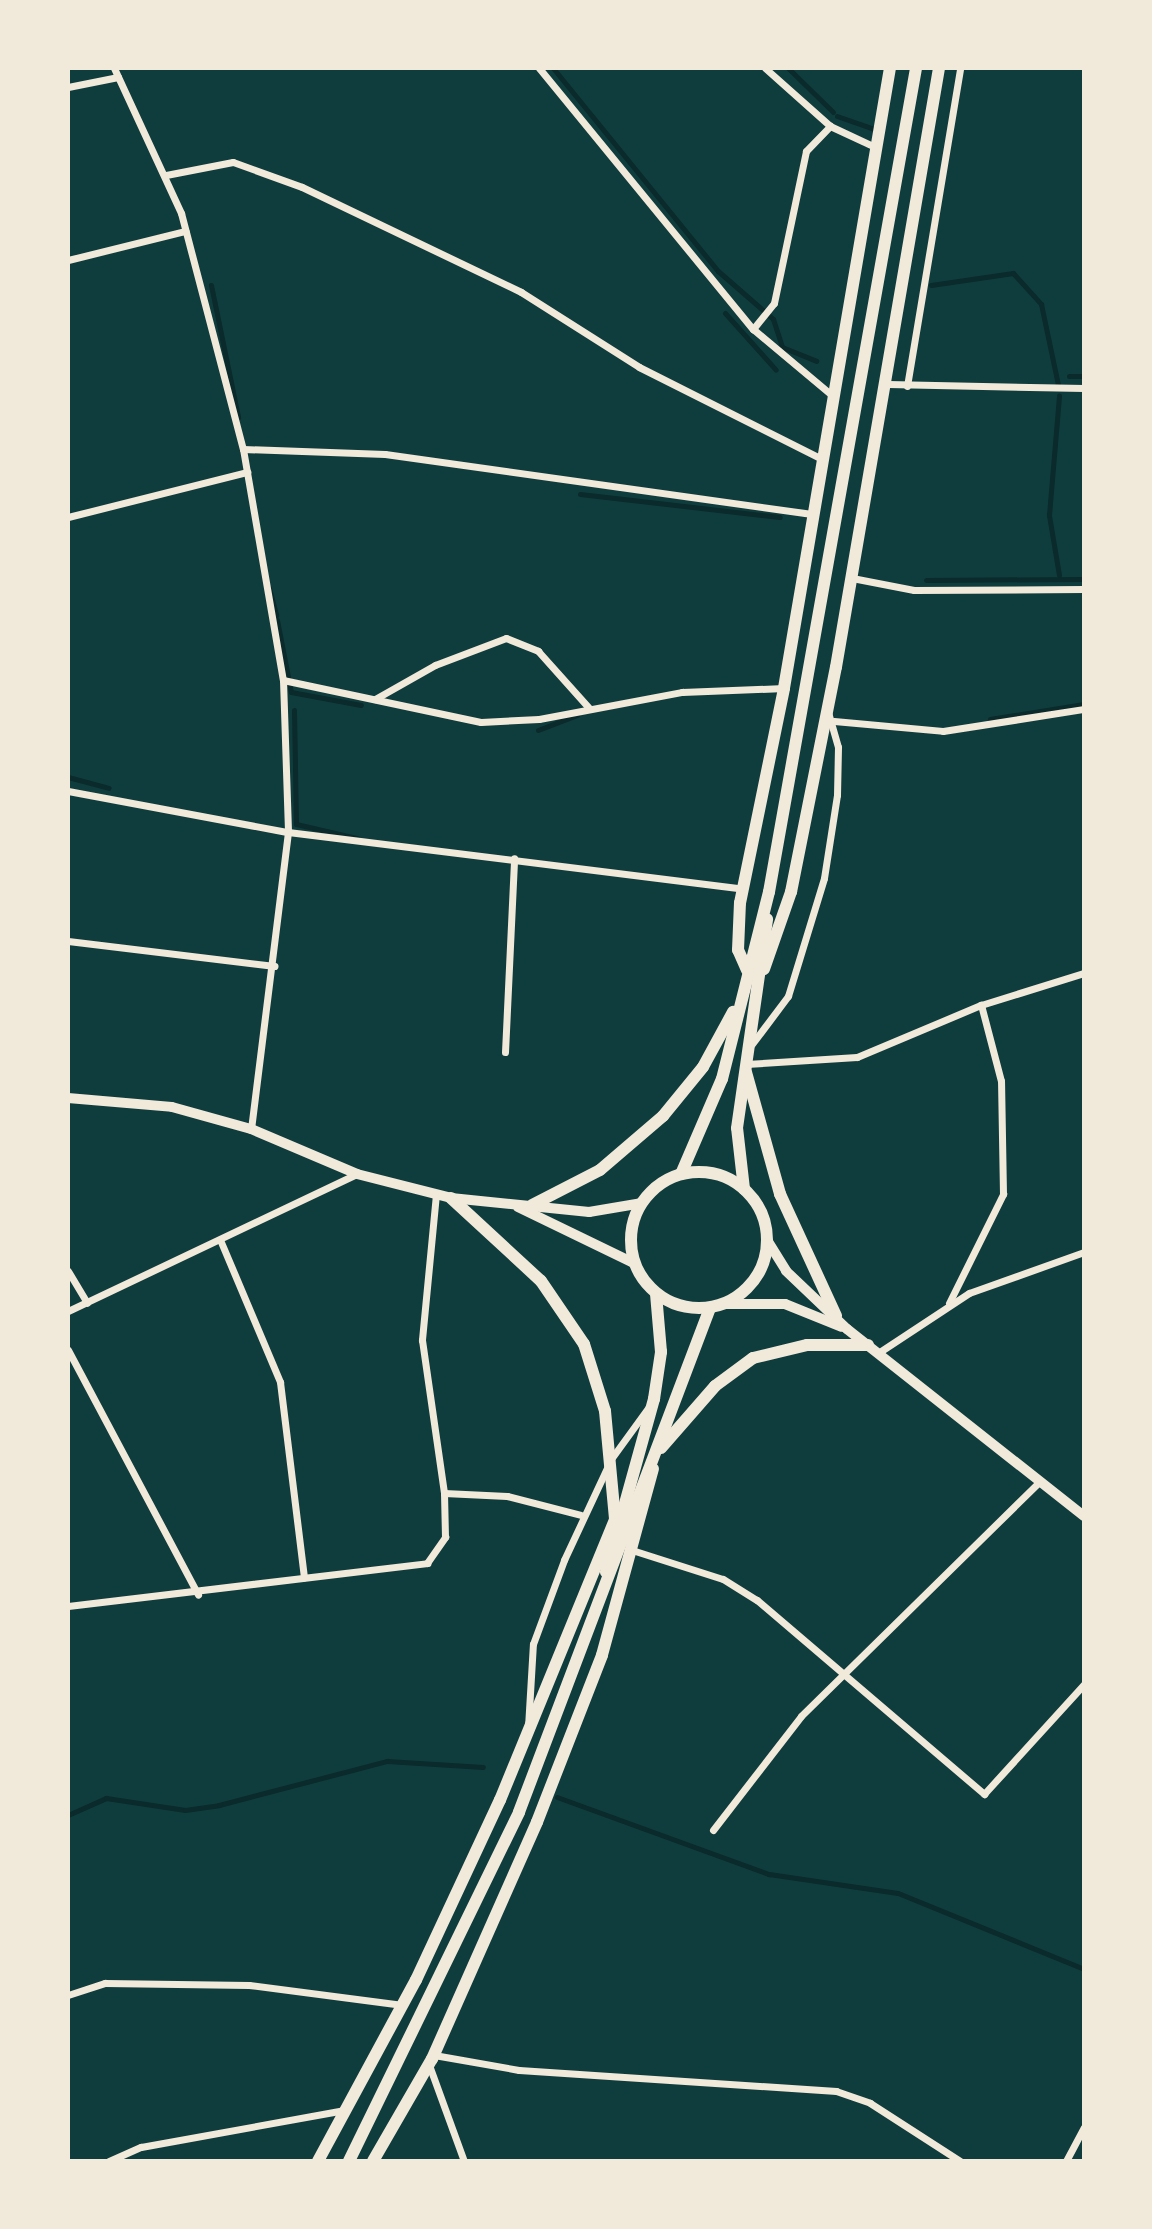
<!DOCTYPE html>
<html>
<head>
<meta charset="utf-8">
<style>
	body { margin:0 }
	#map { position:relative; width:1152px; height:2229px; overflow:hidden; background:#0f3d3e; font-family:Mulish,sans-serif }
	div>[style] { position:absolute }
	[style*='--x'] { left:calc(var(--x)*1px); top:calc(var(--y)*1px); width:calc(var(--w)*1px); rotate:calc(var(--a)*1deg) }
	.stream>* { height:5px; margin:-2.5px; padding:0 2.5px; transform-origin:2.5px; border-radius:2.5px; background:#0a2a2b }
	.minor>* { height:7px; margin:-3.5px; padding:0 3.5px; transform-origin:3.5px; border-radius:3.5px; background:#f1e9da }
	.secondary>* { height:10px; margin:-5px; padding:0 5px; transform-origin:5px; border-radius:5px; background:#f1e9da }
	.primary>* { height:12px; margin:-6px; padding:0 6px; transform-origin:6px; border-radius:6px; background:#f1e9da }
	.trunk>* { height:12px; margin:-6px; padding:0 6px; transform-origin:6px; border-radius:6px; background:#f1e9da }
	.trunk>.ring { margin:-6px; padding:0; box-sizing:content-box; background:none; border:12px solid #f1e9da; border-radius:50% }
	span { translate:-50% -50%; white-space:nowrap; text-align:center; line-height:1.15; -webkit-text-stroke:8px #f1e9da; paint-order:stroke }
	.frame { position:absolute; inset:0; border:70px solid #f1e9da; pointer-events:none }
</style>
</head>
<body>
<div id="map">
	<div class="stream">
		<i style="--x:553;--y:68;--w:262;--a:50.9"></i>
		<i style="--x:718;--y:271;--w:73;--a:41.1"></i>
		<i style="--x:773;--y:319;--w:29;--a:72"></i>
		<i style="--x:782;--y:347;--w:37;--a:22"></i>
		<i style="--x:788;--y:68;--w:63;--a:44.4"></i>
		<i style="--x:837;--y:116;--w:42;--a:19.3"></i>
		<i style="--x:211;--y:285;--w:135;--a:78.4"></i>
		<i style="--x:931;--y:285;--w:83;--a:-8.3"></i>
		<i style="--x:1013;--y:273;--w:42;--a:47.9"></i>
		<i style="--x:1041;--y:304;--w:83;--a:78.1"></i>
		<i style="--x:725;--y:313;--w:76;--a:48.2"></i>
		<i style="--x:1069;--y:376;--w:15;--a:0"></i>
		<i style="--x:580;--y:494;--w:201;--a:6.6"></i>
		<i style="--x:1059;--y:575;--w:61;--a:-99.5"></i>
		<i style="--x:1049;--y:515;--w:120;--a:-85.2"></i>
		<i style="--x:926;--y:580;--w:158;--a:-0.4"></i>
		<i style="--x:269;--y:588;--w:28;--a:75"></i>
		<i style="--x:277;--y:620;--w:73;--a:79"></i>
		<i style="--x:291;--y:692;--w:71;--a:10.5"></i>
		<i style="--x:294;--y:710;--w:114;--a:89"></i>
		<i style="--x:296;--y:824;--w:63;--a:12.9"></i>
		<i style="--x:990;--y:719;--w:95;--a:-9.1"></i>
		<i style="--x:538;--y:730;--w:42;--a:-21"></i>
		<i style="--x:68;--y:777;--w:42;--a:15"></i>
		<i style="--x:557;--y:1797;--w:226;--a:20"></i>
		<i style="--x:769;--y:1874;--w:130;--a:8.4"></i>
		<i style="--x:898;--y:1893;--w:201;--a:22.2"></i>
		<i style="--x:68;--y:1815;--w:42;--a:-24.1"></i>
		<i style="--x:106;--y:1798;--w:80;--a:8.6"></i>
		<i style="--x:185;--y:1810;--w:34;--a:-8"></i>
		<i style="--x:219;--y:1805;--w:174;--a:-14.7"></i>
		<i style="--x:387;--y:1761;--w:96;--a:3.6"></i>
	</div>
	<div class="minor">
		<i style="--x:114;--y:68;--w:160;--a:65.2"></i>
		<i style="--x:181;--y:213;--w:244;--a:75.3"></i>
		<i style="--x:243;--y:449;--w:234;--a:80.2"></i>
		<i style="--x:283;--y:680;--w:152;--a:88.1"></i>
		<i style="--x:288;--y:832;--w:299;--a:97.1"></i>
		<i style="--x:539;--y:68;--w:338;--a:50.7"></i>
		<i style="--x:753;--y:329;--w:106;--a:40"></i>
		<i style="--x:765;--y:68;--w:87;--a:41.7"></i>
		<i style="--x:830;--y:126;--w:50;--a:25"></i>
		<i style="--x:68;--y:87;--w:51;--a:-11.3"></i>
		<i style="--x:166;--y:175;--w:68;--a:-11"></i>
		<i style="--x:233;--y:162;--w:73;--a:19.9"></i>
		<i style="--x:302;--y:187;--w:243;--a:25.6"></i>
		<i style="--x:521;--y:292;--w:140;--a:32.4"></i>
		<i style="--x:639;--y:367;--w:205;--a:26.7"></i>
		<i style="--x:68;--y:260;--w:121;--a:-13.9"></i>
		<i style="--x:753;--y:329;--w:33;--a:-51"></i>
		<i style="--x:774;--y:303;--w:155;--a:-78.1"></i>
		<i style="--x:806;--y:151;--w:35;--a:-46"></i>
		<i style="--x:888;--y:384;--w:196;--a:1.2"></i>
		<i style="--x:907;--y:386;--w:322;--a:-80.5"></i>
		<i style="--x:243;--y:449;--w:142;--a:2"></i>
		<i style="--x:385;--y:454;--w:431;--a:8"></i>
		<i style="--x:68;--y:517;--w:185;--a:-14.1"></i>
		<i style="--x:852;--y:578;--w:63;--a:11"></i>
		<i style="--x:914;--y:590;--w:170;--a:-0.3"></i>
		<i style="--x:283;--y:680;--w:202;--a:12"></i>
		<i style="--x:481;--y:722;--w:58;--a:-3"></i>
		<i style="--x:539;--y:719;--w:146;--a:-10.7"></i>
		<i style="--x:682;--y:692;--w:102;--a:-2.2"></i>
		<i style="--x:375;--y:699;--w:69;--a:-29.5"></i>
		<i style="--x:435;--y:665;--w:76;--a:-20.8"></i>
		<i style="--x:506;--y:638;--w:35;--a:22"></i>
		<i style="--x:538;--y:651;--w:76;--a:48.2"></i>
		<i style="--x:834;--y:721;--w:109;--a:5.2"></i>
		<i style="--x:943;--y:731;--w:143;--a:-8.9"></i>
		<i style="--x:68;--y:791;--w:224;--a:10.6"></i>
		<i style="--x:288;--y:832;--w:459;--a:7.1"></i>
		<i style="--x:68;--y:941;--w:208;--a:6.9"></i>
		<i style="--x:752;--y:1044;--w:60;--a:-53.1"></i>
		<i style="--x:788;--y:996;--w:123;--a:-73"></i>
		<i style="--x:824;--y:878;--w:84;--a:-81.1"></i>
		<i style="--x:837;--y:795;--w:48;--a:-88.8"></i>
		<i style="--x:838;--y:747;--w:40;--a:-106"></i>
		<i style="--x:505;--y:1052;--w:194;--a:-87.3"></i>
		<i style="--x:746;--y:1064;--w:111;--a:-3.6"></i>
		<i style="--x:857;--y:1057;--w:134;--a:-22.8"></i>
		<i style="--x:981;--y:1005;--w:108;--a:-17.3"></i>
		<i style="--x:436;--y:1194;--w:147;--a:95.5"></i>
		<i style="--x:422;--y:1340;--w:155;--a:81.8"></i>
		<i style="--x:221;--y:1242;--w:152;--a:67.1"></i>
		<i style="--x:280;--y:1382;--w:197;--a:83"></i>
		<i style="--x:68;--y:1271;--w:37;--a:59"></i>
		<i style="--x:949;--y:1303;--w:122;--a:-63.6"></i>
		<i style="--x:1003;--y:1194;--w:113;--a:-91"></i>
		<i style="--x:1001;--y:1081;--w:79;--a:-104.7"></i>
		<i style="--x:68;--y:1311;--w:320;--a:-25.4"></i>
		<i style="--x:68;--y:1350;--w:277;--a:62"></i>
		<i style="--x:878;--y:1353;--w:109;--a:-33.4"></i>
		<i style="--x:969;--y:1293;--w:122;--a:-19.6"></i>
		<i style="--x:635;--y:1551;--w:92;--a:17.7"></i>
		<i style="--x:723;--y:1579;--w:40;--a:32"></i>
		<i style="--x:757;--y:1600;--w:299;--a:40.5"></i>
		<i style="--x:984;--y:1794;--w:149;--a:-47.7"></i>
		<i style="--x:68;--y:1606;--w:362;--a:-6.8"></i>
		<i style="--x:427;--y:1563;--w:32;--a:-55"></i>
		<i style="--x:445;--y:1537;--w:44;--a:-91.3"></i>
		<i style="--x:444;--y:1493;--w:63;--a:2.7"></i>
		<i style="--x:507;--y:1496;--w:76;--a:14.4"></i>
		<i style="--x:528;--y:1727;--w:83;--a:-86.6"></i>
		<i style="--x:533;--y:1644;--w:90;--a:-69.7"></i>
		<i style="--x:564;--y:1560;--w:111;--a:-65"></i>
		<i style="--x:611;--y:1459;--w:63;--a:-54"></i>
		<i style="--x:713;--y:1830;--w:144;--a:-52.3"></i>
		<i style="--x:801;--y:1716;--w:331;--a:-44.5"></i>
		<i style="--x:68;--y:1995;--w:39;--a:-18"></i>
		<i style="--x:105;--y:1983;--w:144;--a:0.8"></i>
		<i style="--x:249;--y:1985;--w:155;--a:7.4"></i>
		<i style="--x:434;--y:2055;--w:86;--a:10"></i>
		<i style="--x:519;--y:2070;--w:318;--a:3.8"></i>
		<i style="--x:836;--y:2091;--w:36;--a:19"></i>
		<i style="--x:870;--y:2103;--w:107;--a:32.8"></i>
		<i style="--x:429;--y:2065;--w:102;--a:70"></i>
		<i style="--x:109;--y:2161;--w:35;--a:-24"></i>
		<i style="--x:141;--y:2147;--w:207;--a:-10.3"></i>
		<i style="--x:1066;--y:2161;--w:38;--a:-62"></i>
	</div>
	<div class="secondary">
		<i style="--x:68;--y:1098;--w:104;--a:4.9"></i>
		<i style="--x:172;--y:1107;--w:82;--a:15.6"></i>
		<i style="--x:251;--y:1129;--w:115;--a:23"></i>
		<i style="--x:357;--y:1174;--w:97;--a:14.3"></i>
		<i style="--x:451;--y:1198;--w:139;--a:5.8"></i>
		<i style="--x:589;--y:1212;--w:54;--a:-9.6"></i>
		<i style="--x:518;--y:1207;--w:129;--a:25.8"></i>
		<i style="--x:767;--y:1240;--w:36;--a:58"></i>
		<i style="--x:786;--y:1271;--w:84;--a:43.6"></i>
		<i style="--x:847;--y:1329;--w:302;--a:38.3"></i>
		<i style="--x:723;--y:1304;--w:62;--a:0"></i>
		<i style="--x:785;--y:1304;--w:61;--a:22"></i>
	</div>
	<div class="primary">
		<i style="--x:764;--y:969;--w:82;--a:-70.7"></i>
		<i style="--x:791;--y:892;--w:229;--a:-78.7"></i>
		<i style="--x:836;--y:667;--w:608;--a:-80.24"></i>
		<i style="--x:747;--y:970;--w:22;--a:-114"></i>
		<i style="--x:738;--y:950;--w:47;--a:-87.6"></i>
		<i style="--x:740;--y:903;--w:219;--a:-78.4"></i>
		<i style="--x:784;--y:688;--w:629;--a:-80.3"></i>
		<i style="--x:318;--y:2161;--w:206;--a:-61.6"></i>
		<i style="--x:416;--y:1980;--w:199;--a:-65"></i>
		<i style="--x:500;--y:1800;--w:304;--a:-67.7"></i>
		<i style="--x:373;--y:2161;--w:118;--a:-60"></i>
		<i style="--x:432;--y:2059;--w:259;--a:-66.1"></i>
		<i style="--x:537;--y:1822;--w:179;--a:-68.7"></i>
		<i style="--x:602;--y:1655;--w:193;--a:-74.7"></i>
	</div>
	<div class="trunk">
		<i style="--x:746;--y:1072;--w:127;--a:74.4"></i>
		<i style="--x:780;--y:1194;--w:134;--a:65.3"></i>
		<i class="ring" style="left:631px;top:1172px;width:124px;height:124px"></i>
		<i style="--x:681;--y:1174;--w:103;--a:-66.7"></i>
		<i style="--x:722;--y:1079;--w:193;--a:-75.9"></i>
		<i style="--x:769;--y:892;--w:837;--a:-79.88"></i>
		<i style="--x:744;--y:1189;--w:61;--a:-96.5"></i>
		<i style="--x:737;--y:1128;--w:211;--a:-81.8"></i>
		<i style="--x:451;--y:1198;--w:122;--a:42.7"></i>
		<i style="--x:541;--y:1281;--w:76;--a:55.7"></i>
		<i style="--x:584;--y:1344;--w:70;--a:72.6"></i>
		<i style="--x:605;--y:1411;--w:108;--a:84.7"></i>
		<i style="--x:532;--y:1205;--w:76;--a:-27.2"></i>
		<i style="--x:600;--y:1170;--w:83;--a:-40.6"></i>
		<i style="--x:663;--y:1116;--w:63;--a:-50.8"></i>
		<i style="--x:703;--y:1067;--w:63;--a:-61.4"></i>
		<i style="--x:661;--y:1448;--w:82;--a:-48.9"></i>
		<i style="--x:715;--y:1386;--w:47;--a:-36.4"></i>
		<i style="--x:753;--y:1358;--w:56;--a:-13.5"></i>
		<i style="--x:807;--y:1345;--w:61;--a:0"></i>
		<i style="--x:606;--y:1572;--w:180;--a:-74.5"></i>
		<i style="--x:654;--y:1399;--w:48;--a:-81.5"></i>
		<i style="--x:661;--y:1352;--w:58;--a:-94.9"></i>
		<i style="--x:349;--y:2161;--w:388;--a:-64"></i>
		<i style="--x:519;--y:1812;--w:539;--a:-69.24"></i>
	</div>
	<div class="frame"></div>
</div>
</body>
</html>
